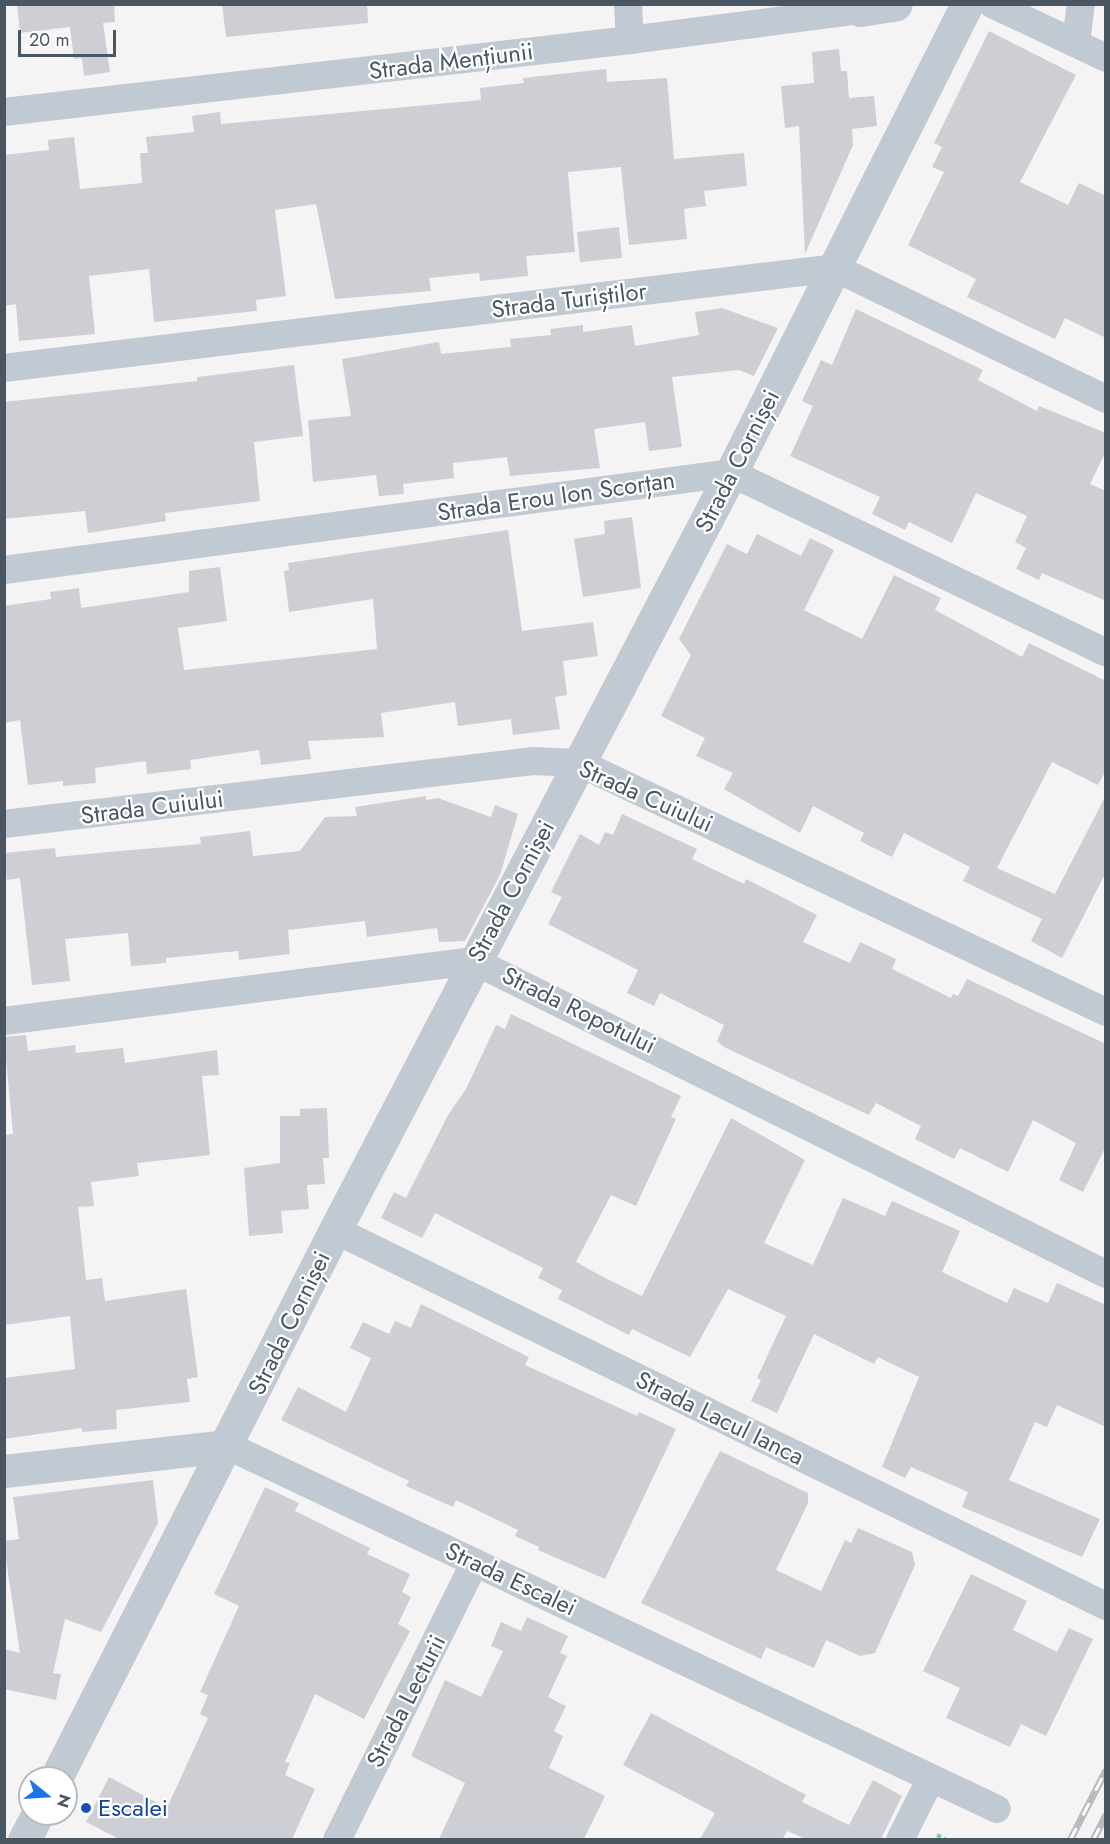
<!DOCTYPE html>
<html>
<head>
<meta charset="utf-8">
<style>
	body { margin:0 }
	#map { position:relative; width:1110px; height:1844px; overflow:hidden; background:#f5f3f3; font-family:Jost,sans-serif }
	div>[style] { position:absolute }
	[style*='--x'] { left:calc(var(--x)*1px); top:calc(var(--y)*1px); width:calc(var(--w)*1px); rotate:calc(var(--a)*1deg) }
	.building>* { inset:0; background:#cdcfd5 }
	.path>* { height:4px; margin-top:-2px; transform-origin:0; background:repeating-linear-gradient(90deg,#7ad0a6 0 4.5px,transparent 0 7.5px) }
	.minor>* { height:28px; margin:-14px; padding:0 14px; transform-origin:14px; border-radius:14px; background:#c1cad2 }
	.tertiary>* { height:33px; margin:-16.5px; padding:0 16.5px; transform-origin:16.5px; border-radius:16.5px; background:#c1cad2 }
	.rail>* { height:7px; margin-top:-3.5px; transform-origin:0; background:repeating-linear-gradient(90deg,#fff 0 14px,#b5b8bd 0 28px); box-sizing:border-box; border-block:2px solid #b5b8bd }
	.dots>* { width:16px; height:16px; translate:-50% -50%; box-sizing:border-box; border:3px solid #fff; border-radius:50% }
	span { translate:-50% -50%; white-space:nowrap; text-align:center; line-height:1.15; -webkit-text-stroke:4.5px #fff; paint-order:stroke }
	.street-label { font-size:24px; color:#4a5661 }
	.transit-label { font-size:24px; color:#164399 }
	.left { translate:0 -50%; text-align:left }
	.frame { position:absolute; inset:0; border:6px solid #4a5661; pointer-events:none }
	.north { position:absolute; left:18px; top:1766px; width:60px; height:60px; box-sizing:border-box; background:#fff; border:2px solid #b7bbc0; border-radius:50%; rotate:108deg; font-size:16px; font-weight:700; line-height:24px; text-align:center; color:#4a5661 }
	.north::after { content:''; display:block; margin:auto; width:21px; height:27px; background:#1a73e8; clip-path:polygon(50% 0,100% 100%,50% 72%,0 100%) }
	.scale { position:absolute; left:18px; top:30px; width:98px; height:27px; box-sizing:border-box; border:3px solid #4a5661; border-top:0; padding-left:8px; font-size:18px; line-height:21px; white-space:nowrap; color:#4a5661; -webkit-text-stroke:4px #fff; paint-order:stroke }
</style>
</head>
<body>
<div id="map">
	<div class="building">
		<i style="clip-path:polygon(17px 4px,114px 4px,115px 22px,103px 23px,110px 72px,84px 76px,82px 58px,74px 59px,70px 27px,20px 33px)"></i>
		<i style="clip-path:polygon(222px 4px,367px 4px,368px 23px,226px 37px)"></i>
		<i style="clip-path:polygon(989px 31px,1076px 75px,1020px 182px,1068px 205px,1079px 183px,1106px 196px,1106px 338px,1065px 318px,1055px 339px,967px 297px,976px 279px,908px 245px,944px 172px,932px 167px,942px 147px,934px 143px)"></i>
		<i style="clip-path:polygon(839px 49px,841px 71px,847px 71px,849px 98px,874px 96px,877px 126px,852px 129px,853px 145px,805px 254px,799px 126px,785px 128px,781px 86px,814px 83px,812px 52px)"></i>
		<i style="clip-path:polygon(606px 69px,607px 82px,667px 78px,674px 159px,744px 153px,747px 186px,704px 191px,706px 206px,684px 209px,687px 239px,629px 245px,621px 167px,568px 172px,575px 252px,526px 256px,528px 276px,480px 281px,479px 273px,429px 278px,431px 291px,335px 299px,316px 204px,275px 210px,286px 296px,256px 300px,257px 311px,154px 322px,149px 269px,89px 276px,95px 334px,19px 341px,16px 304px,4px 306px,4px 155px,49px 150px,48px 140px,74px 137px,80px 189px,142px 183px,140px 153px,148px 153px,146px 137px,194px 132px,192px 116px,220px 112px,221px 124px,481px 100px,480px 88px,524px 83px,523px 78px)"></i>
		<i style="clip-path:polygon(619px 227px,622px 258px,580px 262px,577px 232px)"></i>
		<i style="clip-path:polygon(722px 308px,778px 328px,754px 376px,739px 370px,672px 377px,682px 447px,649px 451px,645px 422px,594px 429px,600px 468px,510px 476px,507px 457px,453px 463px,454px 478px,403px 484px,404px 494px,379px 496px,376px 475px,313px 482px,308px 420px,351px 416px,342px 359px,439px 342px,441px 354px,511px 347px,510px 339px,551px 335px,550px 329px,583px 325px,583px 332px,632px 325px,635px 346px,699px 335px,695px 312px)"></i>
		<i style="clip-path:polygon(856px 309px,983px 370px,978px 380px,1037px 411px,1039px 406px,1106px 433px,1106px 451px,1090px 484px,1106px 491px,1106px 601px,1042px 573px,1039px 580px,1016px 569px,1026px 548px,1015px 542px,1027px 516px,976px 493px,952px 543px,909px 522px,905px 530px,872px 514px,880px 497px,790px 456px,813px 406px,802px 401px,821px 360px,832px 365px)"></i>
		<i style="clip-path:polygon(294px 365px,303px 436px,254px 442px,260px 501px,165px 513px,166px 521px,88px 533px,85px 511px,4px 519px,4px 402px,197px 381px,197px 377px)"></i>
		<i style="clip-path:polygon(632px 517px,641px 588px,583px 597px,574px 539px,605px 534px,604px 521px)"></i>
		<i style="clip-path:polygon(508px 530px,522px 631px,593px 622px,598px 656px,563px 661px,567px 695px,555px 697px,560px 729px,513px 735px,511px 719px,458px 726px,455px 702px,381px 713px,384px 737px,308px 741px,311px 759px,261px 765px,259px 750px,190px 760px,191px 769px,147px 774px,146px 761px,95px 768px,96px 783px,63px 786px,63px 781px,28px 785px,20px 720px,4px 723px,4px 606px,51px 599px,50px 592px,79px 588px,81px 608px,189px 592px,189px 571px,220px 567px,227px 621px,178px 628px,184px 670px,377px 649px,373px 599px,289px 612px,284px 571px,289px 570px,288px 563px)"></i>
		<i style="clip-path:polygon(757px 534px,801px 556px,810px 538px,834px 550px,804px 610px,862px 639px,894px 575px,941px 598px,935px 610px,1022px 657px,1029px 643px,1106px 681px,1106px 770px,1098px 785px,1052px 762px,997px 868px,1055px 894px,1106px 795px,1106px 872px,1062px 958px,1031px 941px,1042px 919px,963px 881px,970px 867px,904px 833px,892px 857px,860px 841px,864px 833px,813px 806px,800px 833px,724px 789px,733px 773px,696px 756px,705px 738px,661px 716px,691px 655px,679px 639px,727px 544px,747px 554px)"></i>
		<i style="clip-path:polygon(426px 796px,426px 800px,438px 798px,491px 817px,495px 805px,518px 814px,500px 875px,465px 941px,439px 942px,437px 928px,367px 937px,365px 921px,288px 930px,290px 954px,239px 960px,238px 951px,166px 958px,166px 963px,131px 966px,128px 933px,65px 939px,70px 981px,32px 985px,20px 878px,7px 880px,4px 853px,55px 848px,56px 857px,109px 852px,201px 844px,200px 837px,250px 831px,253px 856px,300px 851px,325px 817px,357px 816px,355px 807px)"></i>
		<i style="clip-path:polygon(622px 814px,697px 849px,692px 859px,744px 884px,746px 879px,817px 915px,803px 942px,850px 963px,860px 942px,896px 959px,892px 969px,951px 998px,953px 994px,958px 996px,967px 979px,1106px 1044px,1106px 1146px,1083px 1192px,1059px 1180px,1076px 1143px,1033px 1120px,1008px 1172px,960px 1148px,954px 1159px,915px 1139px,921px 1126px,876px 1103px,869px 1115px,724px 1047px,717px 1041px,724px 1025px,660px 993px,654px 1006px,627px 993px,638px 970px,548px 924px,562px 897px,551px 892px,580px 834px,599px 845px,605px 832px,613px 835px)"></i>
		<i style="clip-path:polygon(511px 1014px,681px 1096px,671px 1117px,676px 1119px,636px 1206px,611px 1195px,576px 1262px,603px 1277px,642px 1296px,731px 1118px,805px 1160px,764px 1243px,813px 1265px,843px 1198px,885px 1216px,892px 1201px,960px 1231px,942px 1272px,1007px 1303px,1014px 1288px,1048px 1303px,1057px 1283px,1106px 1305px,1106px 1427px,1057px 1405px,1047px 1427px,1035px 1422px,1009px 1480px,1100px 1519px,1082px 1557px,962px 1507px,968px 1492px,911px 1467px,905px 1478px,882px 1467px,919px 1377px,878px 1357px,874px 1364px,814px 1334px,777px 1413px,751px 1401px,761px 1380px,757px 1378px,786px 1316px,728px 1289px,690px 1357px,632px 1329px,629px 1335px,558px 1299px,562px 1290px,538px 1278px,543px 1268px,435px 1213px,422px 1238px,381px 1218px,394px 1192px,406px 1198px,448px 1115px,466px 1089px,496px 1025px,505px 1029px)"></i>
		<i style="clip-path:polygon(26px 1035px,28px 1051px,75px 1045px,76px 1053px,123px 1048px,125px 1063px,217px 1050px,219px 1075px,202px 1076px,210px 1155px,137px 1163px,139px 1176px,91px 1182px,94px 1206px,78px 1207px,86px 1280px,102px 1278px,105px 1301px,186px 1289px,198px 1377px,187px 1379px,190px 1402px,116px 1410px,117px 1429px,82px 1432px,82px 1428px,4px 1439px,4px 1378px,75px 1369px,70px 1316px,4px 1325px,4px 1135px,13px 1134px,4px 1037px)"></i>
		<i style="clip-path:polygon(327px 1108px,329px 1158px,323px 1158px,325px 1184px,307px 1185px,309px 1209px,281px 1211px,283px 1233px,249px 1236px,244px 1168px,280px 1163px,280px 1116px,300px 1116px,300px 1109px)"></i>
		<i style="clip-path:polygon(421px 1304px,529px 1357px,525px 1365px,637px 1416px,639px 1412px,676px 1429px,605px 1579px,538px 1550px,539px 1547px,515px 1536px,518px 1530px,456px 1500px,453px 1507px,406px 1486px,409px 1481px,281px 1420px,298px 1387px,346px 1412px,371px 1358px,350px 1348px,363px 1322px,389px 1334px,395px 1321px,411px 1328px)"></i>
		<i style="clip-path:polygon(720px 1451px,808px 1493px,808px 1503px,776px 1570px,821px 1591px,845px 1540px,851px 1543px,858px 1528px,912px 1552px,915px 1565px,875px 1653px,860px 1656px,826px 1640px,814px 1668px,766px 1647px,761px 1659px,641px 1603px)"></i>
		<i style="clip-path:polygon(153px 1480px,158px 1523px,101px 1632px,65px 1619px,53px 1673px,61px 1674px,56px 1700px,4px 1689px,4px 1649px,20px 1653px,4px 1546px,4px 1541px,19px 1539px,13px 1497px)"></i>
		<i style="clip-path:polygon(265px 1487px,299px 1503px,295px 1511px,370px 1548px,367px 1554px,410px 1574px,402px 1592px,411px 1597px,398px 1624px,410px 1631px,364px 1719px,315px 1694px,285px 1762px,290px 1763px,285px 1775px,315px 1789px,292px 1839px,119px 1839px,86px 1822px,109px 1777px,167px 1808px,208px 1718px,200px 1714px,208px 1695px,200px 1692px,239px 1606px,214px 1594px)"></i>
		<i style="clip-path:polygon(971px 1574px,1027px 1601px,1013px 1630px,1057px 1652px,1069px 1628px,1093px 1639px,1046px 1736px,1021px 1724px,1010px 1747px,946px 1718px,960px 1688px,923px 1671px)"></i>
		<i style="clip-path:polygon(527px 1617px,568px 1636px,560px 1653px,567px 1656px,548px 1697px,566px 1706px,554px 1731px,563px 1736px,549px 1768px,605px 1796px,584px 1839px,439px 1839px,465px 1783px,411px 1756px,445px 1680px,481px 1697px,503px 1651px,491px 1646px,501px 1622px,521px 1631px)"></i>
		<i style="clip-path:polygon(651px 1713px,806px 1795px,802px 1802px,849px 1825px,873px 1780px,902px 1796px,881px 1839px,806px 1839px,787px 1831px,783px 1839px,700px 1839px,715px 1813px,623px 1765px)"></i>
	</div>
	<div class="path">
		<i style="--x:937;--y:1835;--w:10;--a:29"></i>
	</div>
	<div class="minor">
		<i style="--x:628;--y:4;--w:36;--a:87"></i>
		<i style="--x:992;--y:4;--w:126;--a:25.3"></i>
		<i style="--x:1076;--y:43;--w:39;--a:-83"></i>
		<i style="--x:4;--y:112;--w:630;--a:-6.56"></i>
		<i style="--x:630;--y:40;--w:232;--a:-7.4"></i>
		<i style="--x:4;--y:368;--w:837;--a:-6.86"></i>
		<i style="--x:835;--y:268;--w:301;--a:25.8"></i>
		<i style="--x:4;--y:570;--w:733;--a:-7.6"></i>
		<i style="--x:731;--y:473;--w:416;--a:25.6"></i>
		<i style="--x:4;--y:824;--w:533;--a:-6.79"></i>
		<i style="--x:533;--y:761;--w:46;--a:2.5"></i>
		<i style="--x:579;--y:763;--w:583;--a:25.29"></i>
		<i style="--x:4;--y:1021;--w:474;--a:-7.3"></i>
		<i style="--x:474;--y:961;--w:705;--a:26.35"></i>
		<i style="--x:335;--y:1230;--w:858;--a:26"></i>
		<i style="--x:228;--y:1446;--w:850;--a:25.27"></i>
		<i style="--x:337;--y:1840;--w:310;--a:-63.6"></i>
		<i style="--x:900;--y:1840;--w:69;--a:-63.4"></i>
	</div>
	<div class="tertiary">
		<i style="--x:860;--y:4;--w:6;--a:90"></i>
		<i style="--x:860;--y:10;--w:36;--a:-9"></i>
		<i style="--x:4;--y:1471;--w:225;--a:-6.4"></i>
		<i style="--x:56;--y:1778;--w:615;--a:-63.02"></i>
		<i style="--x:335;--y:1230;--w:854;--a:-62.39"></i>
		<i style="--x:731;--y:473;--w:525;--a:-63.29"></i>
		<i style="--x:24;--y:1840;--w:30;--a:-62"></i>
	</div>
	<div class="rail">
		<i style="--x:1070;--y:1840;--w:79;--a:-62.8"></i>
		<i style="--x:1093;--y:1840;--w:29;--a:-63"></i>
	</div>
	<div class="dots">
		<i style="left:86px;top:1808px;background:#1a4fb4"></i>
	</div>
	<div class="street-label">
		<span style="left:451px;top:61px;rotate:-7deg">Strada Mențiunii</span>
		<span style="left:569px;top:300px;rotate:-7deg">Strada Turiștilor</span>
		<span style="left:737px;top:461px;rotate:-63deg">Strada Cornișei</span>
		<span style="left:556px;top:496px;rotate:-8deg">Strada Erou Ion Scorțan</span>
		<span style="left:646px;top:796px;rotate:24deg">Strada Cuiului</span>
		<span style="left:152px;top:807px;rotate:-7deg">Strada Cuiului</span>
		<span style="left:511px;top:891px;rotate:-62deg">Strada Cornișei</span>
		<span style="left:579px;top:1010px;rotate:26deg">Strada Ropotului</span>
		<span style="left:289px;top:1323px;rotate:-64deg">Strada Cornișei</span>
		<span style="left:720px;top:1418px;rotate:26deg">Strada Lacul Ianca</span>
		<span style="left:511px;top:1579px;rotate:25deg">Strada Escalei</span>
		<span style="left:406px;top:1701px;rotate:-63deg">Strada Lecturii</span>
	</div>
	<div class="transit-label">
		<span class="left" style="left:98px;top:1808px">Escalei</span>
	</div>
	<div class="frame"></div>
	<div class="north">N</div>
	<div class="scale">20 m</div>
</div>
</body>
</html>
